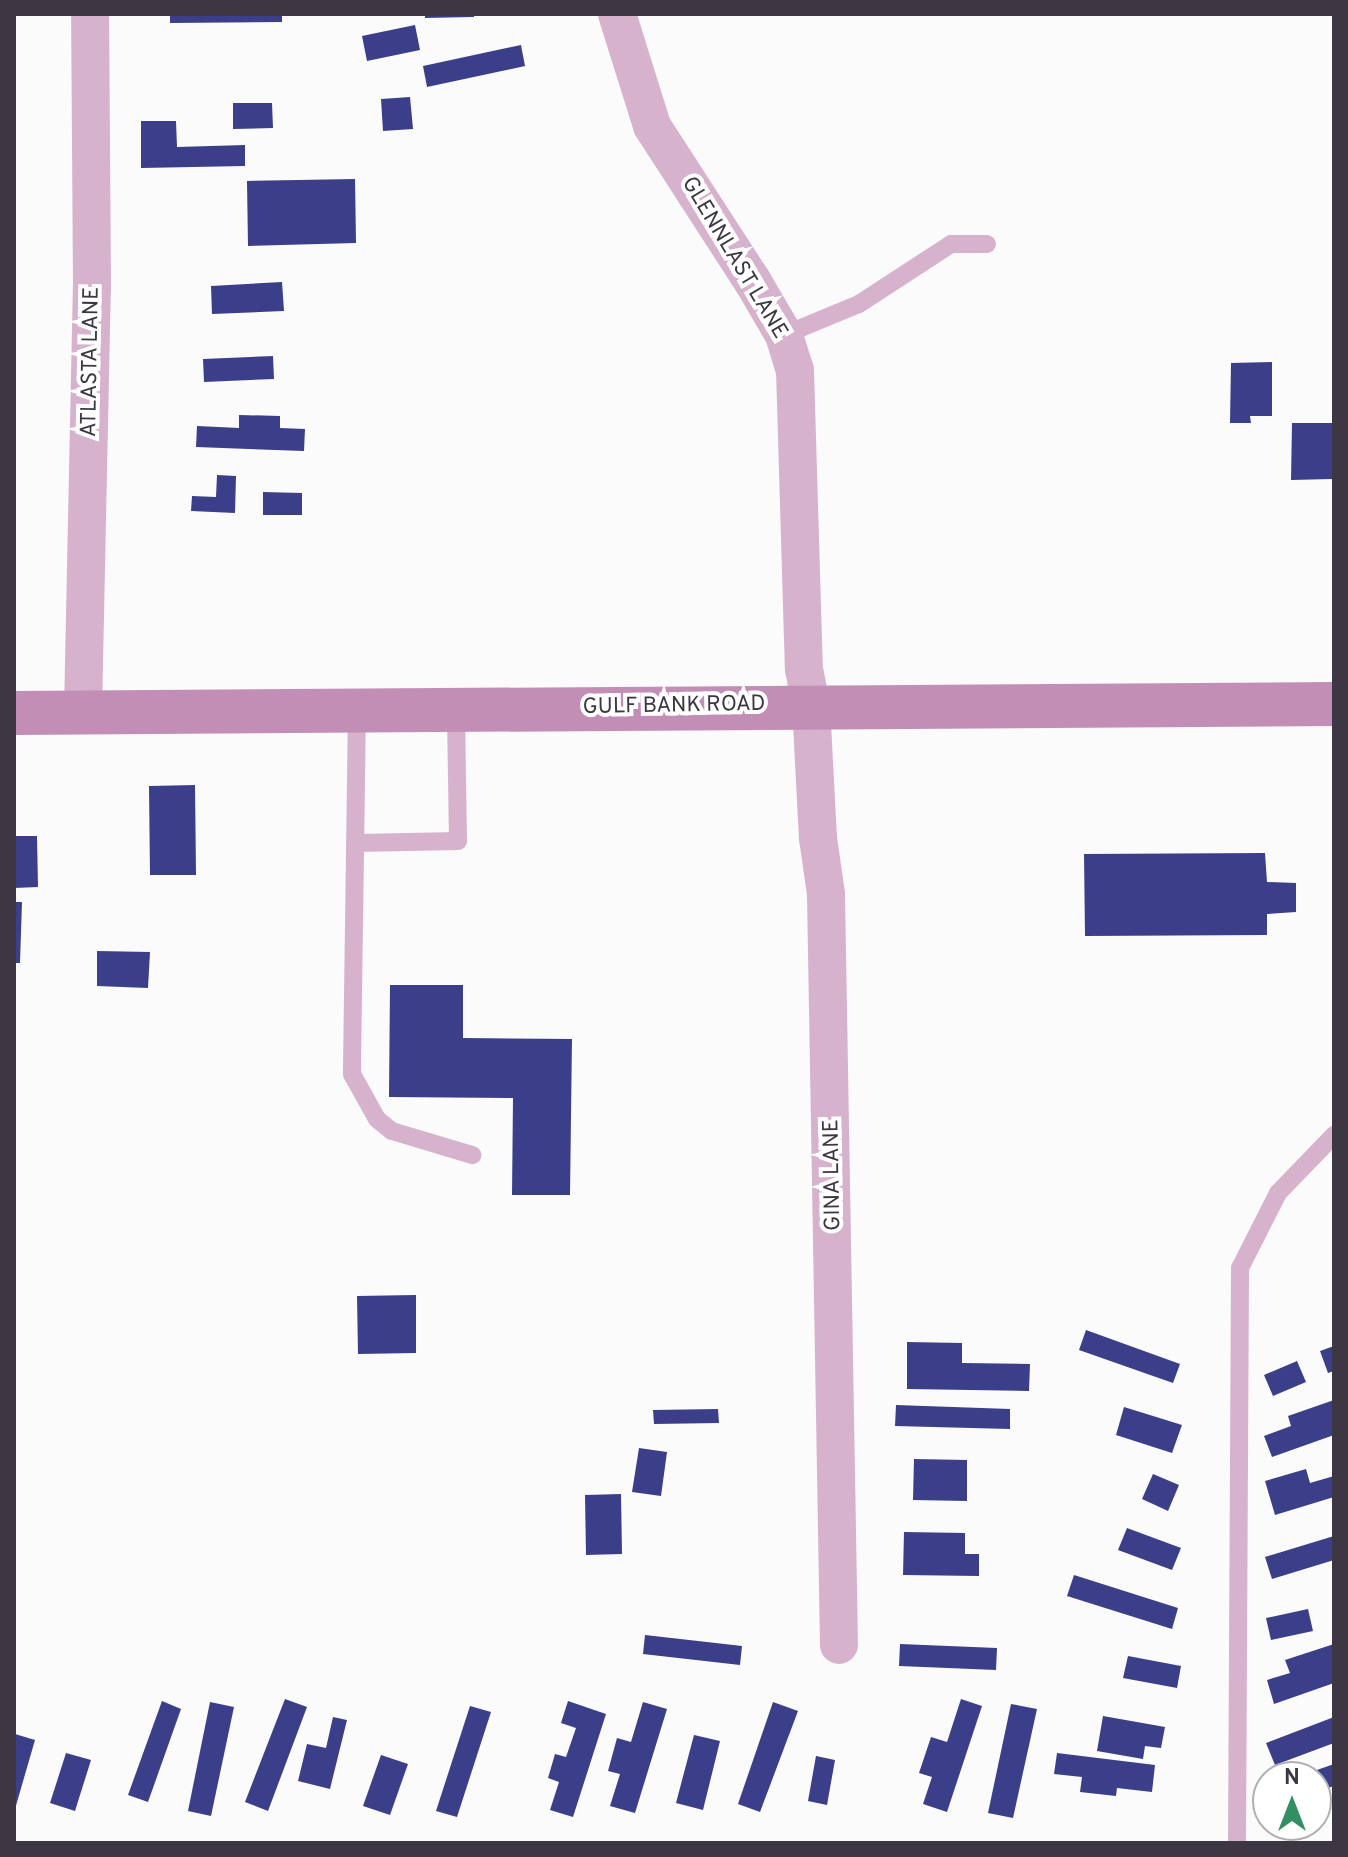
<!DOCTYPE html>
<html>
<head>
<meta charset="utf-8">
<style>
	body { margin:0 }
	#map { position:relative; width:1348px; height:1857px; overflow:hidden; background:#fbfbfb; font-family:Overpass,sans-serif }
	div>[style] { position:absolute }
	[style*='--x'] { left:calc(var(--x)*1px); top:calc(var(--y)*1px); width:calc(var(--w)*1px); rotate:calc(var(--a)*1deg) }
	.building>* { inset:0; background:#3b3e89 }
	.lane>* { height:18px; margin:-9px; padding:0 9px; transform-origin:9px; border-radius:9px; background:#d7b2cd }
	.street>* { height:38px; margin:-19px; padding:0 19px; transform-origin:19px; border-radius:19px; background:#d7b2cd }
	.secondary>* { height:44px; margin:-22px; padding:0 22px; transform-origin:22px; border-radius:22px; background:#c38eb6 }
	span { translate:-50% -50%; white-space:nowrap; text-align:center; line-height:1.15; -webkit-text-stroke:8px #fff; paint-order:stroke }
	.street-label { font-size:22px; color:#3c3742 }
	.frame { position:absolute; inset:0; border:16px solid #3c3742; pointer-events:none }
	.north { position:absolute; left:1252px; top:1761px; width:80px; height:80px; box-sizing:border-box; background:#fff; border:2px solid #b1afb3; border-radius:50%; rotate:0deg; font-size:22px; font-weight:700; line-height:32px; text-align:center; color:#3c3742 }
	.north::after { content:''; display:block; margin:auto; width:28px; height:36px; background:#328e65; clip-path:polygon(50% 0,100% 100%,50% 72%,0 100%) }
</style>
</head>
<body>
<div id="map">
	<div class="building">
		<i style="clip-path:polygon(170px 14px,282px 14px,282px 22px,170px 23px)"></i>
		<i style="clip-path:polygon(425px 14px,474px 14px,474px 17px,425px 18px)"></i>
		<i style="clip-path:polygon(415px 25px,420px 50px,367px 61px,362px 36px)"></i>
		<i style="clip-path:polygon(521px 45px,525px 66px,427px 87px,423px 66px)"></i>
		<i style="clip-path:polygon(410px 97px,413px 129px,383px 131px,381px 99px)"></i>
		<i style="clip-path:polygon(233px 103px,272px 103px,273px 128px,233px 129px)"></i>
		<i style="clip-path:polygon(141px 121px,176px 121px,177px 147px,245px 145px,245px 166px,141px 168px)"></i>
		<i style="clip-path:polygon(355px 179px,356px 243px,248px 246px,247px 181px)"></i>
		<i style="clip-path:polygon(282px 282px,284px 311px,212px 314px,211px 286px)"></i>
		<i style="clip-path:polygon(273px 356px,274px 379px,204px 382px,203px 359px)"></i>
		<i style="clip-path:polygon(1272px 362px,1272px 416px,1250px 416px,1251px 423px,1230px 423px,1231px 363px)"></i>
		<i style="clip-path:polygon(239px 415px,280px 416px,280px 428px,305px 429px,304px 451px,196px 447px,197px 426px,239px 428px)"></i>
		<i style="clip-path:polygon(1292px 423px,1332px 423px,1332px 479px,1291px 480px)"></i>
		<i style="clip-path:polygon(217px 475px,236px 476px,235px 513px,191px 511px,192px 496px,216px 497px)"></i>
		<i style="clip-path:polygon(263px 492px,302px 493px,302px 515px,263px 515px)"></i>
		<i style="clip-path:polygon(195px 785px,196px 875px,150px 875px,149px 786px)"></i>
		<i style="clip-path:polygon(14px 836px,37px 836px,38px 887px,14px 888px)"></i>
		<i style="clip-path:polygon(1265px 853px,1267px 882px,1296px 883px,1296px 912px,1267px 914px,1267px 935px,1085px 936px,1084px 854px)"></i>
		<i style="clip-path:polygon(14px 902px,22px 902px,20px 963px,14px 963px)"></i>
		<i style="clip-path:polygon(97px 951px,150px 952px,148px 988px,97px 986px)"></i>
		<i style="clip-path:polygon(390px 985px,463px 985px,463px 1038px,572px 1039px,570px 1195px,512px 1195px,513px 1098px,389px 1097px)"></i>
		<i style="clip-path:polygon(416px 1295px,416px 1353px,358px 1354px,357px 1296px)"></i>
		<i style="clip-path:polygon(1086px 1330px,1180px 1364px,1173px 1383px,1079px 1350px)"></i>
		<i style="clip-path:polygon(907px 1342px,962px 1343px,962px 1363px,1030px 1364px,1029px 1391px,907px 1389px)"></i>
		<i style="clip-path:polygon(1334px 1346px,1334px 1371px,1328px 1373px,1320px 1351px)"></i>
		<i style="clip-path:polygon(1297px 1361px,1306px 1382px,1273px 1396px,1264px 1375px)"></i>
		<i style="clip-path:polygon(1334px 1400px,1334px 1435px,1272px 1457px,1264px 1436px,1291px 1426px,1288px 1416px)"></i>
		<i style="clip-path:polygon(896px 1405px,1010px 1409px,1010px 1429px,895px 1426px)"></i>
		<i style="clip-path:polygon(1124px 1407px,1182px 1425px,1172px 1453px,1116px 1435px)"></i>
		<i style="clip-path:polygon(718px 1409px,719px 1423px,654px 1424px,653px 1410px)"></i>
		<i style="clip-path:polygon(639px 1448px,667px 1452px,661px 1496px,632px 1492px)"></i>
		<i style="clip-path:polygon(914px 1459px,967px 1460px,967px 1501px,913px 1500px)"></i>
		<i style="clip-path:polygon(1306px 1469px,1310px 1483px,1334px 1476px,1334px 1497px,1275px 1515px,1265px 1481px)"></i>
		<i style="clip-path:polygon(1153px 1474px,1179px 1485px,1168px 1511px,1142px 1499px)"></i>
		<i style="clip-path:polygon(621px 1494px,622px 1554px,586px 1555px,585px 1495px)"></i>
		<i style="clip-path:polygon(1127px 1528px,1181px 1548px,1172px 1570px,1118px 1550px)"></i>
		<i style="clip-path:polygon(904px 1532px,965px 1533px,965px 1554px,979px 1554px,979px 1576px,903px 1575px)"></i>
		<i style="clip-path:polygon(1334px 1536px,1334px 1560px,1272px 1579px,1265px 1557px)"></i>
		<i style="clip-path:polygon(1074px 1575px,1178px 1608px,1172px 1629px,1067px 1596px)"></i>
		<i style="clip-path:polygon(1308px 1609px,1313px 1631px,1271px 1640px,1266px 1618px)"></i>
		<i style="clip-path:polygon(645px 1635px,742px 1646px,740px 1665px,643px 1654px)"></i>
		<i style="clip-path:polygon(900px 1644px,997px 1648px,996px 1670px,899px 1666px)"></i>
		<i style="clip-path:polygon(1334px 1644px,1334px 1683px,1274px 1704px,1267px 1680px,1290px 1673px,1285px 1660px)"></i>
		<i style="clip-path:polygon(1128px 1656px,1181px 1666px,1177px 1688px,1123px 1678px)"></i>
		<i style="clip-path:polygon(285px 1699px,307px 1707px,268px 1811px,245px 1802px)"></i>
		<i style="clip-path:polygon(961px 1699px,982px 1706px,947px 1812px,923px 1804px,932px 1777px,919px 1773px,931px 1737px,947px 1742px)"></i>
		<i style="clip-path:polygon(162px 1701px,181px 1709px,148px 1802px,128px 1795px)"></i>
		<i style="clip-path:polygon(568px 1701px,606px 1714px,573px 1817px,550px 1810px,559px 1782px,548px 1778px,555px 1754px,566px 1757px,576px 1728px,561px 1723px)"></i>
		<i style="clip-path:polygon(210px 1702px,234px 1707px,211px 1816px,188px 1811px)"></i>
		<i style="clip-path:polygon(643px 1702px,667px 1709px,635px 1813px,610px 1806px,620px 1774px,608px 1771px,617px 1738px,631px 1742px)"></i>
		<i style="clip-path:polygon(773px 1702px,798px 1711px,760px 1812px,738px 1804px)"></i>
		<i style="clip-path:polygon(1011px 1704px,1037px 1709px,1013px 1818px,988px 1813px)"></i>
		<i style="clip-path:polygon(470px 1706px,491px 1712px,457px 1817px,436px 1811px)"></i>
		<i style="clip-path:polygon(1103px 1716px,1165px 1727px,1161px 1748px,1145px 1746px,1143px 1759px,1097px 1751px)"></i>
		<i style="clip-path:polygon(333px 1717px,347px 1720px,330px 1789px,298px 1781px,307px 1744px,326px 1748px)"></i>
		<i style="clip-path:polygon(1334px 1717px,1334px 1743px,1275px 1765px,1266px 1743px)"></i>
		<i style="clip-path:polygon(15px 1734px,35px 1740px,15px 1809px,14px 1738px)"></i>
		<i style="clip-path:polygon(694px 1735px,720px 1741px,703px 1810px,676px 1803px)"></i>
		<i style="clip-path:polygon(66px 1753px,91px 1760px,75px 1811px,50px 1803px)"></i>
		<i style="clip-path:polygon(1057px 1753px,1155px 1765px,1152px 1792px,1117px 1788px,1116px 1796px,1080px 1792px,1082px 1777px,1054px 1774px)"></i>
		<i style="clip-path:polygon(381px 1755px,408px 1764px,390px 1815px,363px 1806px)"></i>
		<i style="clip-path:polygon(816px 1756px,835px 1760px,827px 1805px,808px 1801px)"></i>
		<i style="clip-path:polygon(1334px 1764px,1334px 1786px,1316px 1792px,1316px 1777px,1297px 1777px)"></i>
	</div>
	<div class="lane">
		<i style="--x:784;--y:335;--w:81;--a:-22.5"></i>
		<i style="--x:859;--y:304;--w:110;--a:-33.1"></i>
		<i style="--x:951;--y:244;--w:36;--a:0"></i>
		<i style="--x:357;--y:709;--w:365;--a:90.8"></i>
		<i style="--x:352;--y:1074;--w:51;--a:60.9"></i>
		<i style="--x:377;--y:1119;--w:19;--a:39"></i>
		<i style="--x:392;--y:1131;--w:84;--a:16.7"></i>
		<i style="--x:356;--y:843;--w:102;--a:-1.1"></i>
		<i style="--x:458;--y:841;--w:132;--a:-90.9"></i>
		<i style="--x:1237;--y:1843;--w:575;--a:-89.7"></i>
		<i style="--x:1240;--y:1268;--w:84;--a:-63.1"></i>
		<i style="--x:1278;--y:1193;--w:81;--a:-46"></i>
	</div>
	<div class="street">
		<i style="--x:617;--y:14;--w:117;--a:72.6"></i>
		<i style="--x:652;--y:126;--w:186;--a:57.1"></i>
		<i style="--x:753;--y:282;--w:61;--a:59.7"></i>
		<i style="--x:784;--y:335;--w:37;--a:73"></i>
		<i style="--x:795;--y:370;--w:299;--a:88.3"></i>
		<i style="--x:804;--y:669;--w:37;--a:79"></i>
		<i style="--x:811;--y:705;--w:133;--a:87"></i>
		<i style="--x:818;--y:838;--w:57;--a:81.9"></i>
		<i style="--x:826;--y:894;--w:751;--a:89.01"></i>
		<i style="--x:83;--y:711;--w:424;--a:-88.8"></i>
		<i style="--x:92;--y:287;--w:273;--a:-90.4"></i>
	</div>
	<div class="secondary">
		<i style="--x:14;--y:713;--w:1320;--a:-0.39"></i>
	</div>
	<div class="street-label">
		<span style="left:734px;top:258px;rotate:59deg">GLENNLAST LANE</span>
		<span style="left:91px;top:362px;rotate:-89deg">ATLASTA LANE</span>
		<span style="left:674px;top:706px;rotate:-1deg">GULF BANK ROAD</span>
		<span style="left:833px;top:1175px;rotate:-91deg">GINA LANE</span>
	</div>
	<div class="frame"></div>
	<div class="north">N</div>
</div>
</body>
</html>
